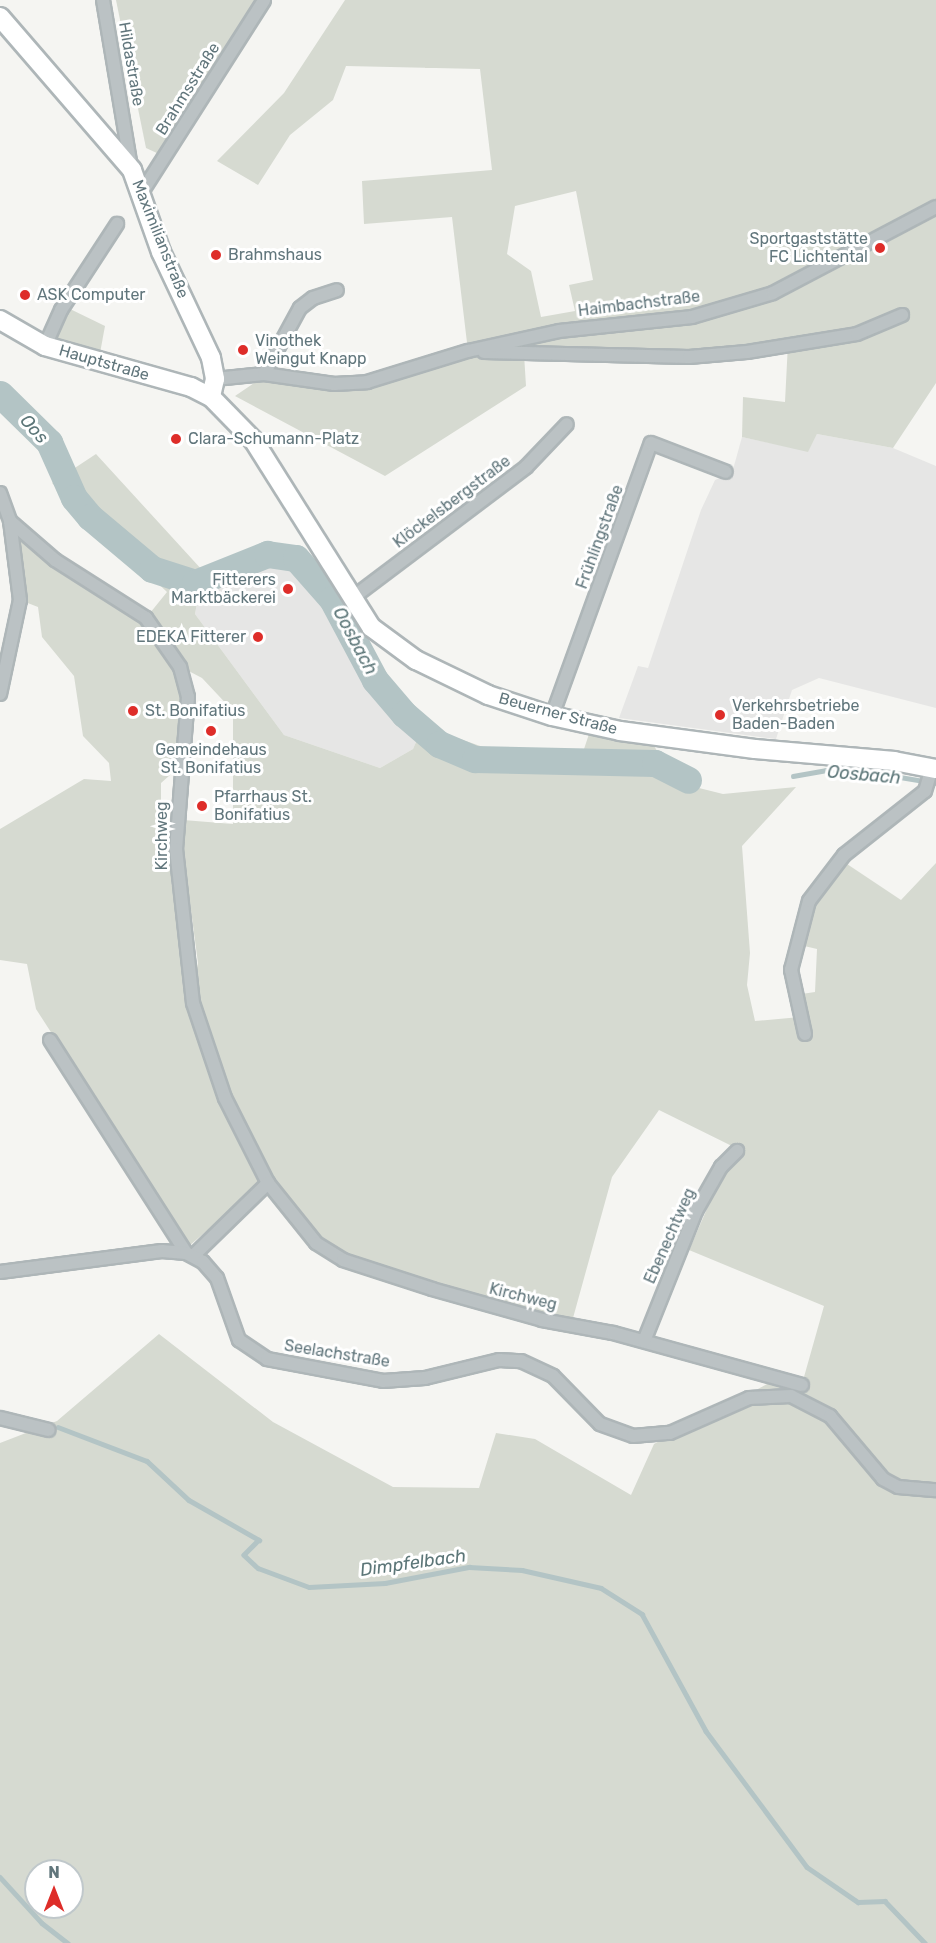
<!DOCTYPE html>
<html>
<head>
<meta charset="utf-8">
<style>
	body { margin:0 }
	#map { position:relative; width:936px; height:1943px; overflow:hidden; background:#f5f5f2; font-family:Rubik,sans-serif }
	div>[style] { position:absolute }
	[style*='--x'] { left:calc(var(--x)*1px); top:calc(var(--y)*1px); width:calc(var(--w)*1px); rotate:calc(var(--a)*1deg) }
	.built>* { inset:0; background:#e6e6e5 }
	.green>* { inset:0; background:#d6dad1 }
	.stream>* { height:4.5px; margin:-2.25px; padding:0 2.25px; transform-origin:2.25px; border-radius:2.25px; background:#b3c4c5 }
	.river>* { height:27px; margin:-13.5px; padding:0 13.5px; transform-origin:13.5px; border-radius:13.5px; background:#b3c4c5 }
	.roads { filter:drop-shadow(2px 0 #aeb6b8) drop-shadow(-2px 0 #aeb6b8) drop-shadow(0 2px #aeb6b8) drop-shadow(0 -2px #aeb6b8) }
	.street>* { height:12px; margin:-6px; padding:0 6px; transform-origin:6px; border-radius:6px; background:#bbc2c4 }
	.secondary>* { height:18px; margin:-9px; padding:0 9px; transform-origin:9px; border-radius:9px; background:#fff }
	.dots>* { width:16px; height:16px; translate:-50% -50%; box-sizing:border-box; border:3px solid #fff; border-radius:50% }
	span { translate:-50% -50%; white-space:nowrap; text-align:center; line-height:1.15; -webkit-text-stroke:6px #fff; paint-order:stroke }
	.street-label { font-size:16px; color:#61767c }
	.poi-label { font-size:16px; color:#61767c }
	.right { translate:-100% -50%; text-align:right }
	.left { translate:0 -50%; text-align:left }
	.water-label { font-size:18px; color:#5c7678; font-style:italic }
	.north { position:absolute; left:24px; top:1859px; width:60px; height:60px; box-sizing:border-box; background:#fff; border:2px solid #c0c8cb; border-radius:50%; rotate:0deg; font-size:16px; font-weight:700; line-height:24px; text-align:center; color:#61767c }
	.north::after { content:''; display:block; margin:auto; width:21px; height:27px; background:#de2d29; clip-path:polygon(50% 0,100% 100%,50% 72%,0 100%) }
</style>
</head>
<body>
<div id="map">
	<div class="built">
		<i style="clip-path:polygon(817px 434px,893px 448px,936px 466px,936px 708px,819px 678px,792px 690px,776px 739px,619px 718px,638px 666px,648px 668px,701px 510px,715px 480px,732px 473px,742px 437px,808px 451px)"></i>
		<i style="clip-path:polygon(271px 545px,301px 551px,360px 626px,387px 686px,423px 726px,413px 749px,380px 768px,284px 735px,195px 614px,203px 571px)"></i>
	</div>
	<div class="green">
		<i style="clip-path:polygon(116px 0,263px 0,195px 112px,159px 154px,146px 148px)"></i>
		<i style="clip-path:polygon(evenodd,345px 0,936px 0,936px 383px,893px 448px,817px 434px,808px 452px,742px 437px,743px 397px,785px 402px,788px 343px,683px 352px,524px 354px,526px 386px,385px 476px,235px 396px,257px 381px,334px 384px,468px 351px,452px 217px,364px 224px,362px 181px,492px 170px,480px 69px,346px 66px,333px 100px,290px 135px,258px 185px,217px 161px,284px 93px,345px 0,576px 191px,593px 280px,569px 285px,575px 311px,541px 317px,531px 271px,507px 254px,515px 206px,576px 191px)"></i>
		<i style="clip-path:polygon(68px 308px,105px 326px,100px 353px,53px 338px)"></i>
		<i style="clip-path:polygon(evenodd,96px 454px,203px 571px,195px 614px,284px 735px,380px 768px,413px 749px,423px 726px,506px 755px,582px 755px,590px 731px,653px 744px,675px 782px,723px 794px,796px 787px,742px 846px,750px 953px,747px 985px,755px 1021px,800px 1017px,795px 995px,815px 992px,817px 949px,800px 945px,813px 899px,831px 878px,847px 864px,901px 900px,936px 863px,936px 1943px,0 1943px,0 1443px,57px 1421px,159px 1334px,273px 1422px,393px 1487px,479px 1488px,496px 1433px,535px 1439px,631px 1495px,654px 1444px,769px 1383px,802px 1384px,824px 1306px,689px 1250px,710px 1202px,740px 1150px,659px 1110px,612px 1177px,573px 1318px,484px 1304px,432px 1289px,316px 1243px,264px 1182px,189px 1246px,36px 1009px,27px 964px,0 960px,0 829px,84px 779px,111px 781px,109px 763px,83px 736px,74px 676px,42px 637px,38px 607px,20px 600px,14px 548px,28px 537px,146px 618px,167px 592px,52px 483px,96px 454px,181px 667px,202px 678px,233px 711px,233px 824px,183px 820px,180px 867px,188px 888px,198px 963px,189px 999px,171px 880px,174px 854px,161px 845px,161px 783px,178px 768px,181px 667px,96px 454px,36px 1871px,72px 1871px,72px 1907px,36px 1907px,36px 1871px)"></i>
	</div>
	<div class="stream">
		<i style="--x:793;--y:776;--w:34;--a:-10"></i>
		<i style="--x:826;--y:770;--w:44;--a:2.6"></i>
		<i style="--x:870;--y:772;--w:67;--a:9.5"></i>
		<i style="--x:58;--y:1427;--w:95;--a:20.9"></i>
		<i style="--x:147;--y:1461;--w:57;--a:42.9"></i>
		<i style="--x:189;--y:1500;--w:81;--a:29.7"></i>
		<i style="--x:259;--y:1540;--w:21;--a:135"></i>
		<i style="--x:244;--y:1555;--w:19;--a:43"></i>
		<i style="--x:258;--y:1568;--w:54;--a:20.4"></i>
		<i style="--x:309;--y:1587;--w:76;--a:-3"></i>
		<i style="--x:385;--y:1583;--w:86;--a:-10.8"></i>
		<i style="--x:469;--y:1567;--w:53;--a:3.2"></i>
		<i style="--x:522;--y:1570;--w:81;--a:12.8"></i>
		<i style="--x:601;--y:1588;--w:49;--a:32.4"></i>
		<i style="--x:642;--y:1614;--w:133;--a:61.3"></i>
		<i style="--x:706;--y:1731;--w:169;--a:53.4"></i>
		<i style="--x:807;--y:1867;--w:62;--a:34.5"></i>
		<i style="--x:858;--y:1902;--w:27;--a:-2"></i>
		<i style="--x:885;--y:1901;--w:58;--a:46.4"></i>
		<i style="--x:0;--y:1877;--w:62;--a:47.6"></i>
		<i style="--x:42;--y:1923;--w:33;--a:38"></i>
	</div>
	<div class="river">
		<i style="--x:0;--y:394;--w:69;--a:44.4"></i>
		<i style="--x:49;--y:442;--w:61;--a:65.9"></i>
		<i style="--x:74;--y:498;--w:25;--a:50"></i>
		<i style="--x:90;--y:517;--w:81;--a:40"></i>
		<i style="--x:152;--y:569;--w:45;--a:18"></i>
		<i style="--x:195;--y:583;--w:78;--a:-21.9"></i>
		<i style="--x:267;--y:554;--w:29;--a:8"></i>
		<i style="--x:296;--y:558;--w:55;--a:48.7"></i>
		<i style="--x:332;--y:599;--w:92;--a:62"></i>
		<i style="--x:375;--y:680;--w:45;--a:49.5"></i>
		<i style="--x:404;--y:714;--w:46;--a:40.6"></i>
		<i style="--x:439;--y:744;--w:39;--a:23"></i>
		<i style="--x:475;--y:759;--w:180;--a:1.3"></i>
		<i style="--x:655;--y:763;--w:37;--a:27"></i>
	</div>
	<div class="roads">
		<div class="street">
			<i style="--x:103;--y:0;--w:169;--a:80.5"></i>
			<i style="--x:140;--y:195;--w:231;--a:-57.5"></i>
			<i style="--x:45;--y:346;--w:39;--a:-66"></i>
			<i style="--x:61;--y:310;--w:103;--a:-56.9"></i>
			<i style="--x:484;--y:352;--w:205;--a:1.4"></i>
			<i style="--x:689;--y:357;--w:58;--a:-4.9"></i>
			<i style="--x:747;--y:352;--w:111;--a:-9.3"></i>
			<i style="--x:857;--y:334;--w:49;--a:-22.9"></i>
			<i style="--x:264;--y:374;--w:75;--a:-61.4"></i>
			<i style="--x:300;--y:308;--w:16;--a:-38"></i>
			<i style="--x:313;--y:298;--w:25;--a:-18"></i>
			<i style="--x:215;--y:379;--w:49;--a:-5.8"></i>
			<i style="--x:264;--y:374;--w:71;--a:8.1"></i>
			<i style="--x:334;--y:384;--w:33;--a:-3"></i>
			<i style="--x:367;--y:382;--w:106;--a:-17.1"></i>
			<i style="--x:468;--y:351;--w:93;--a:-12.4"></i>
			<i style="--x:559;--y:331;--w:134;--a:-6"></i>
			<i style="--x:692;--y:317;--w:84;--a:-16.5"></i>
			<i style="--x:773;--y:293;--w:184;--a:-27.8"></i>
			<i style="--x:0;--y:493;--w:30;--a:70"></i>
			<i style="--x:10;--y:521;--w:80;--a:82.8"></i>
			<i style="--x:20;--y:600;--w:96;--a:102"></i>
			<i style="--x:10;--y:521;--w:60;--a:40.9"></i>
			<i style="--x:55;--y:560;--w:108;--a:32.5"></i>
			<i style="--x:146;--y:618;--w:60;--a:55.2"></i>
			<i style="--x:180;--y:667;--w:31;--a:75"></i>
			<i style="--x:188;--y:697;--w:152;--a:94.5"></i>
			<i style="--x:176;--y:849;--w:155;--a:83.7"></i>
			<i style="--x:193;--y:1003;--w:100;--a:71.4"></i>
			<i style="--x:225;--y:1098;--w:95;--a:63.2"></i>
			<i style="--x:268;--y:1183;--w:77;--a:51.3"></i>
			<i style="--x:316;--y:1243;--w:32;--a:32"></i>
			<i style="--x:343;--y:1260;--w:94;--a:18"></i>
			<i style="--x:432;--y:1289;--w:114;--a:15.7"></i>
			<i style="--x:542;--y:1320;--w:72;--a:10.4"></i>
			<i style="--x:613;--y:1333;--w:196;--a:15.4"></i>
			<i style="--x:351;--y:599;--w:219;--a:-37"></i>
			<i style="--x:526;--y:467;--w:59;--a:-46.4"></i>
			<i style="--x:552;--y:716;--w:290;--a:-70.1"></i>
			<i style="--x:651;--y:443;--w:80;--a:21.1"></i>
			<i style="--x:805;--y:1034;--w:66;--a:-102.3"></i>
			<i style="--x:791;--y:970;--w:71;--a:-75.4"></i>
			<i style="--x:809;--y:901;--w:58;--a:-52.7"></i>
			<i style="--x:844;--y:855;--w:103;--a:-38.3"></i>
			<i style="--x:925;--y:791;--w:24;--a:-73"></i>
			<i style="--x:50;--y:1040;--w:253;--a:57.4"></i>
			<i style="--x:193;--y:1256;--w:105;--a:-44.2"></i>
			<i style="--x:0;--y:1272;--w:163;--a:-7.4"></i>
			<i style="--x:162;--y:1251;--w:24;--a:5"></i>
			<i style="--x:186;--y:1253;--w:19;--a:28"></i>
			<i style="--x:203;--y:1262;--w:21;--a:49"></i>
			<i style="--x:217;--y:1278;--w:66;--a:70.5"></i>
			<i style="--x:239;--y:1340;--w:34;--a:34"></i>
			<i style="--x:267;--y:1359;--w:118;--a:10.7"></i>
			<i style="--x:383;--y:1381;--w:42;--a:-4.1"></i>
			<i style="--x:425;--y:1378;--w:76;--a:-13.7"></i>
			<i style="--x:499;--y:1360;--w:22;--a:3"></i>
			<i style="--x:521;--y:1361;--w:35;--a:25"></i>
			<i style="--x:553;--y:1376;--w:67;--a:45.6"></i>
			<i style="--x:600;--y:1424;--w:35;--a:20"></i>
			<i style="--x:633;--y:1436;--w:37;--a:-5"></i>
			<i style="--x:670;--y:1433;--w:86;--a:-23.9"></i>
			<i style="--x:749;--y:1398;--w:42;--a:-2.7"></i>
			<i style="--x:791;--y:1396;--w:44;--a:27.1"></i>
			<i style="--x:830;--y:1416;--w:82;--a:49.9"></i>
			<i style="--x:883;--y:1479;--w:17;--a:28"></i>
			<i style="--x:898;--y:1487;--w:38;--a:5"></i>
			<i style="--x:644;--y:1341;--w:140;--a:-68.2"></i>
			<i style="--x:696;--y:1211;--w:51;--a:-60.4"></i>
			<i style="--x:721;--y:1167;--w:23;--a:-45"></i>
			<i style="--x:0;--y:1418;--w:50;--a:13.8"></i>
		</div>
		<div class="secondary">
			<i style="--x:0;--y:17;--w:202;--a:49.2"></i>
			<i style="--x:132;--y:170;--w:87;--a:70.5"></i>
			<i style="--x:161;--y:252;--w:117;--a:64.7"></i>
			<i style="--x:211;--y:358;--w:21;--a:79"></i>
			<i style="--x:215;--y:379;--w:18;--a:103"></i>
			<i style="--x:0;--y:320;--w:52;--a:30"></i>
			<i style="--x:45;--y:346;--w:152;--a:15.7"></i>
			<i style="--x:191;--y:387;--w:22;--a:27"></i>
			<i style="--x:211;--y:397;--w:62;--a:45.7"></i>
			<i style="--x:254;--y:441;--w:220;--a:57.8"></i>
			<i style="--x:371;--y:627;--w:56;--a:36.3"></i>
			<i style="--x:416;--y:660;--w:80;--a:25.9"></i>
			<i style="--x:488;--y:695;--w:67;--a:18.2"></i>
			<i style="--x:552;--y:716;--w:70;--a:12.4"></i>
			<i style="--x:620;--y:731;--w:136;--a:7.6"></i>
			<i style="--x:755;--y:749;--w:140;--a:4.9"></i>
			<i style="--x:894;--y:761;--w:43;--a:10.8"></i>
		</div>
	</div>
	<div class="dots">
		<i style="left:880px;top:248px;background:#de2d29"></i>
		<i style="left:216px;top:255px;background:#de2d29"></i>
		<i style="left:25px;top:295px;background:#de2d29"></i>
		<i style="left:243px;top:350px;background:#de2d29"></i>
		<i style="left:176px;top:439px;background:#de2d29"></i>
		<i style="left:288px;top:589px;background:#de2d29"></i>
		<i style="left:258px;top:637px;background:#de2d29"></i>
		<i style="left:133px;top:711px;background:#de2d29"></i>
		<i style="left:720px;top:715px;background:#de2d29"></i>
		<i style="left:211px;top:731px;background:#de2d29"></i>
		<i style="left:202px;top:806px;background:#de2d29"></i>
	</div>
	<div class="street-label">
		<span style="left:131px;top:64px;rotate:80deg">Hildastraße</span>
		<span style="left:188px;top:89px;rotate:-58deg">Brahmsstraße</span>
		<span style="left:160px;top:239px;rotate:68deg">Maximilianstraße</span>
		<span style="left:639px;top:304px;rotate:-7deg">Haimbachstraße</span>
		<span style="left:104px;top:363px;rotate:16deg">Hauptstraße</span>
		<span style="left:452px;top:502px;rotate:-37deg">Klöckelsbergstraße</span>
		<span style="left:600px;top:537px;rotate:-70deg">Frühlingstraße</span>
		<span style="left:558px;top:714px;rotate:15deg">Beuerner Straße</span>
		<span style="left:162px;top:836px;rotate:-90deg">Kirchweg</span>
		<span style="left:670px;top:1236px;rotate:-66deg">Ebenechtweg</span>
		<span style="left:523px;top:1297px;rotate:14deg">Kirchweg</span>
		<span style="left:337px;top:1354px;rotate:9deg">Seelachstraße</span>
	</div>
	<div class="poi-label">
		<span class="right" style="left:868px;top:248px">Sportgaststätte<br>FC Lichtental</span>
		<span class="left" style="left:228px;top:255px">Brahmshaus</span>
		<span class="left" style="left:37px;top:295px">ASK Computer</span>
		<span class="left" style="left:255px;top:350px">Vinothek<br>Weingut Knapp</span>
		<span class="left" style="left:188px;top:439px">Clara-Schumann-Platz</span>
		<span class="right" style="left:276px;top:589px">Fitterers<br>Marktbäckerei</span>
		<span class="right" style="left:246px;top:637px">EDEKA Fitterer</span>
		<span class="left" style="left:732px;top:715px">Verkehrsbetriebe<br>Baden-Baden</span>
		<span class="left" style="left:145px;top:711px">St. Bonifatius</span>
		<span style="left:211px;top:759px">Gemeindehaus<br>St. Bonifatius</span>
		<span class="left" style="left:214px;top:806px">Pfarrhaus St.<br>Bonifatius</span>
	</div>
	<div class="water-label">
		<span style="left:34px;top:429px;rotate:48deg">Oos</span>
		<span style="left:355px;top:641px;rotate:62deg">Oosbach</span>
		<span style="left:864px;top:775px;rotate:5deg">Oosbach</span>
		<span style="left:413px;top:1563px;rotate:-8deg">Dimpfelbach</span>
	</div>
	<div class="north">N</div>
</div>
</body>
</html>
